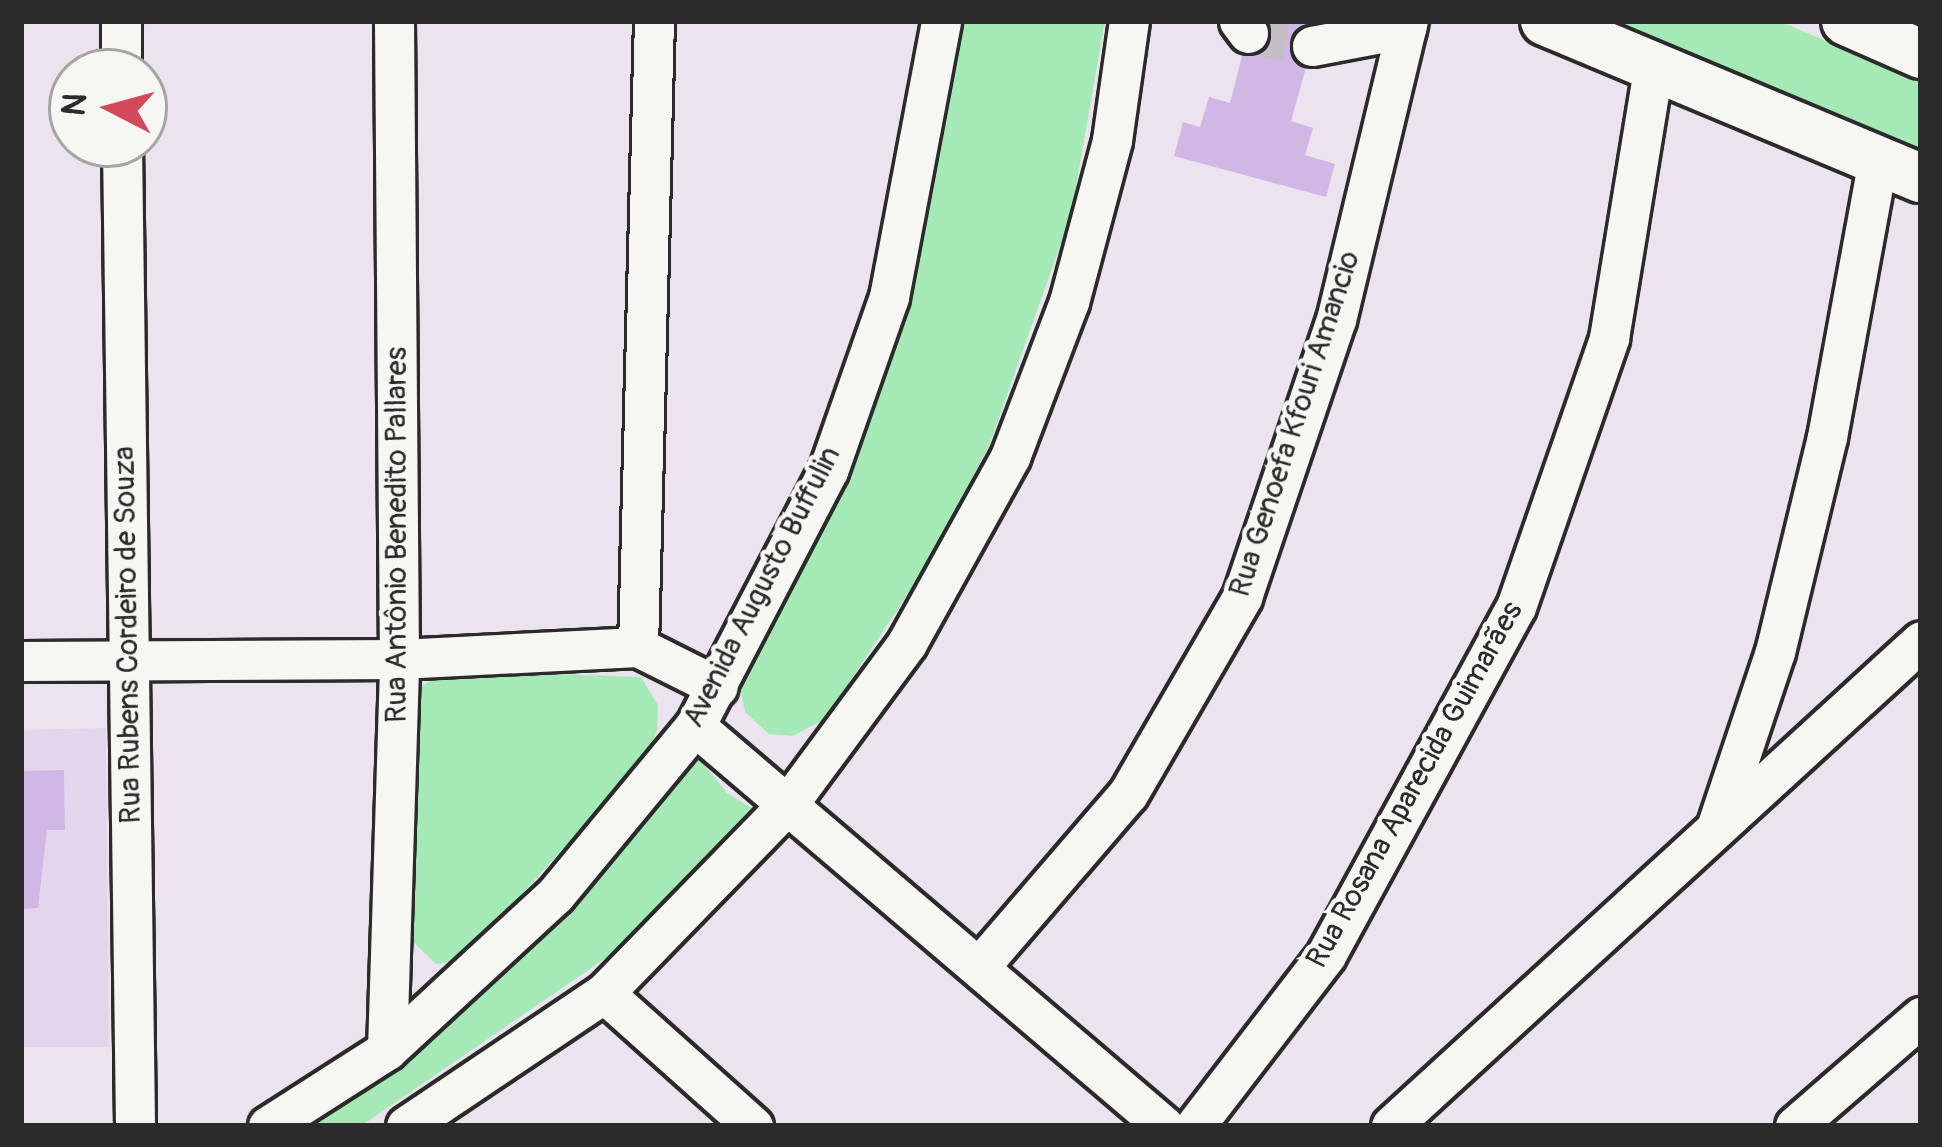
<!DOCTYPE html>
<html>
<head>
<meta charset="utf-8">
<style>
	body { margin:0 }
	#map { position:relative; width:1942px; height:1147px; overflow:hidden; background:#ebe3ee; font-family:Pangolin,sans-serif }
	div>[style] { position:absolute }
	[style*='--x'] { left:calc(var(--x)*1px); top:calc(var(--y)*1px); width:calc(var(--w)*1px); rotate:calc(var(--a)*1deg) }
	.built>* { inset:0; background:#e3d6ec }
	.green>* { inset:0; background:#a5eab6 }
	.building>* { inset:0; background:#d0b7e6 }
	.minor-tunnel>* { height:39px; margin-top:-19.5px; transform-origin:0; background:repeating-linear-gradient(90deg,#c5bec7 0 39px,transparent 0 59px) }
	.roads { filter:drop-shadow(3px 0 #2b2b2b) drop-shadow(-3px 0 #2b2b2b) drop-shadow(0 3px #2b2b2b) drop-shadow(0 -3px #2b2b2b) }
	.minor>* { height:39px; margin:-19.5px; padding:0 19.5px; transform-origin:19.5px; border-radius:19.5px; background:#f6f6f2 }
	.major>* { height:48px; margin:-24px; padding:0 24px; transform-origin:24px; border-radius:24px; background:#f6f6f2 }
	span { translate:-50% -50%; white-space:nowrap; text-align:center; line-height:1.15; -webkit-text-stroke:9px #f6f6f2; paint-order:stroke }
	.street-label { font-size:30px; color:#2b2b2b }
	.frame { position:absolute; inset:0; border:24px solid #2b2b2b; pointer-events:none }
	.north { position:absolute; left:48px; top:48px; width:120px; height:120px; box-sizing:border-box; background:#f6f6f2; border:3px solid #a5a5a2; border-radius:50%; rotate:276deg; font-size:33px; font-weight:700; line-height:48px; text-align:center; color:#2b2b2b }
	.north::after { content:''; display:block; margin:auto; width:42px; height:54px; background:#d1495b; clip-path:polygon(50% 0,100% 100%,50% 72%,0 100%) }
</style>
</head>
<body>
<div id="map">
	<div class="built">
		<i style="clip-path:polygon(106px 728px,109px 1047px,21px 1047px,21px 909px,37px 908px,47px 830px,65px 829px,64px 770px,21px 771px,21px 730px)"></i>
	</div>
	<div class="green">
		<i style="clip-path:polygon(950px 21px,1105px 21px,1071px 215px,989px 446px,919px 577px,825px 719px,793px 736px,769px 734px,745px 712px,739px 682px,870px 408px,924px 221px)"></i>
		<i style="clip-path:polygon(1611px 21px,1779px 21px,1921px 81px,1921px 149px)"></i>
		<i style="clip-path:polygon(447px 670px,641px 677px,658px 705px,657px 730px,649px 754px,462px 960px,436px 964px,411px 940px,408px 722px,415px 691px)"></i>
		<i style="clip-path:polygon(693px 751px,727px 793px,755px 810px,616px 951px,361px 1126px,296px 1126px)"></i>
	</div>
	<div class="building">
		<i style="clip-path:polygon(1251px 21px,1319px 21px,1291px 121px,1313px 128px,1305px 155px,1335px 164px,1326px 197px,1174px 156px,1183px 122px,1200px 127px,1209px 97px,1230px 103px)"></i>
		<i style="clip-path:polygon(64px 770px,65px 830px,47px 830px,38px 908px,21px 909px,21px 771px)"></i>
	</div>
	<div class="minor-tunnel">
		<i style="--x:1248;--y:33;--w:65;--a:11.5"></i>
	</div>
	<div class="roads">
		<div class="minor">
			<i style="--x:121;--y:21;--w:51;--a:90"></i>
			<i style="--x:1239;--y:21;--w:15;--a:53"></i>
			<i style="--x:1312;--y:46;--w:96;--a:-10.8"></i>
			<i style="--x:122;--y:144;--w:982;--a:89.24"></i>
			<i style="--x:638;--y:647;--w:626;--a:-88.54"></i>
			<i style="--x:21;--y:661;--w:378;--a:-0.3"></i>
			<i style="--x:399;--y:659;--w:239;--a:-2.9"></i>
			<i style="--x:638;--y:647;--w:89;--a:26.6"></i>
			<i style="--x:695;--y:726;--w:616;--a:40.46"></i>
			<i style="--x:1718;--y:822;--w:179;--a:-71.5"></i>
			<i style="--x:1775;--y:652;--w:221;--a:-76.4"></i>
			<i style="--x:1827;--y:437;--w:282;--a:-79.6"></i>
			<i style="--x:979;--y:967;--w:228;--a:-49.3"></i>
			<i style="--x:1128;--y:794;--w:228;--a:-59.9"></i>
			<i style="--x:1242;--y:597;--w:293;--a:-71.3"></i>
			<i style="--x:1336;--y:320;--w:308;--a:-76.5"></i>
			<i style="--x:604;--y:993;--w:200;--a:41.8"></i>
			<i style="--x:387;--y:1050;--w:391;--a:-88.2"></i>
			<i style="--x:399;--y:659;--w:638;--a:-90.45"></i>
			<i style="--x:268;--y:1126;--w:141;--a:-32.6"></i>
			<i style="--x:387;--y:1050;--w:229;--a:-42.7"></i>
			<i style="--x:555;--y:895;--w:219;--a:-50.4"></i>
			<i style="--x:695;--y:726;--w:288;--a:-62.5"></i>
			<i style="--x:828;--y:471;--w:184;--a:-70.7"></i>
			<i style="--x:889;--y:297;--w:281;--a:-79.3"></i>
			<i style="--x:406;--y:1126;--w:239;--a:-33.9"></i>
			<i style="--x:604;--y:993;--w:264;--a:-45.8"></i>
			<i style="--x:788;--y:804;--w:200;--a:-53.5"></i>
			<i style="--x:907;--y:643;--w:213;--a:-61"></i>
			<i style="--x:1010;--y:457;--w:166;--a:-69.2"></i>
			<i style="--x:1069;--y:302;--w:168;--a:-75.1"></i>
			<i style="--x:1112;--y:140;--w:120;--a:-81.9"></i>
			<i style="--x:1195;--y:1126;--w:215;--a:-52.5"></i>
			<i style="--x:1326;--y:955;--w:396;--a:-61.4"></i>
			<i style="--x:1516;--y:607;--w:285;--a:-70.9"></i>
			<i style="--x:1609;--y:338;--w:279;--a:-80.7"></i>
			<i style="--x:1391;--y:1126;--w:718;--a:-42.46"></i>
			<i style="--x:1795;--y:1126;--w:167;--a:-40.9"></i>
		</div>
		<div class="major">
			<i style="--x:1545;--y:21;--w:407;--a:22.7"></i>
			<i style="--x:1846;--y:21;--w:82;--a:23.7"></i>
		</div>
	</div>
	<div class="street-label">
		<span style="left:1295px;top:424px;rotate:-72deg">Rua Genoefa Kfouri Amancio</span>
		<span style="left:397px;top:535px;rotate:-90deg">Rua Antônio Benedito Pallares</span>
		<span style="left:762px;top:587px;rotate:-63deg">Avenida Augusto Buffulin</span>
		<span style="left:128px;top:635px;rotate:-91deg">Rua Rubens Cordeiro de Souza</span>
		<span style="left:1415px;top:785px;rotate:-61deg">Rua Rosana Aparecida Guimarães</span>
	</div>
	<div class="frame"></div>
	<div class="north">N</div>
</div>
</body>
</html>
